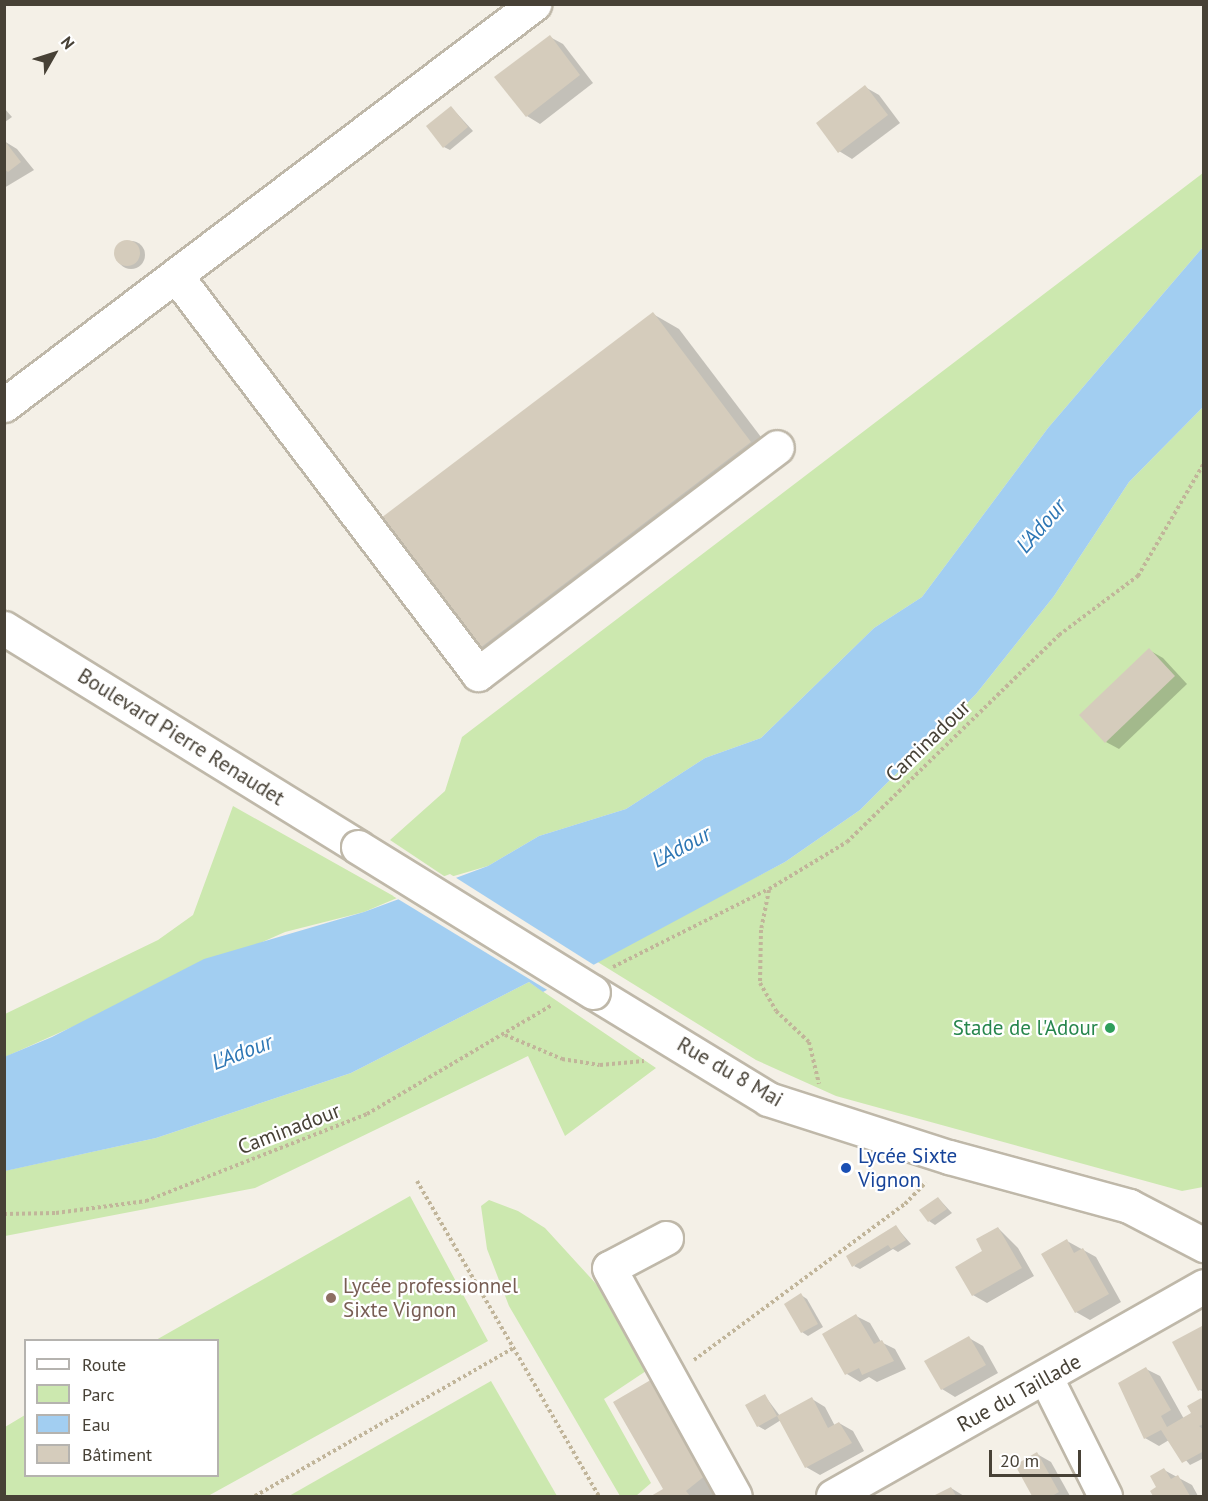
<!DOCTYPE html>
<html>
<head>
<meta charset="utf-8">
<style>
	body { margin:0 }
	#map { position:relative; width:1208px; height:1501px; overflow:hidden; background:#f4f0e7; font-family:"PT Sans",sans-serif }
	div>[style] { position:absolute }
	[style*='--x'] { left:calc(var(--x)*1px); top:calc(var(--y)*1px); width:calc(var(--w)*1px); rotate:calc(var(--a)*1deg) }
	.green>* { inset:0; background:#cce8af }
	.water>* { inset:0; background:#a2cef1 }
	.pier>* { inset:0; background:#f4f0e7 }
	.shadow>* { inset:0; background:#0003 }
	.round { border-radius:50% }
	.building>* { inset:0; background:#d5ccbc }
	.path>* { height:4px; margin-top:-2px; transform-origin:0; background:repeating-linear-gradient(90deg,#c1b59a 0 3px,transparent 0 6px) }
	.roads { filter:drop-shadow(2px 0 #bfb8a9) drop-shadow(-2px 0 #bfb8a9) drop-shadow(0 2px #bfb8a9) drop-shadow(0 -2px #bfb8a9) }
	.minor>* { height:33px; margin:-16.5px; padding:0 16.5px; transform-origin:16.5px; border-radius:16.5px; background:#fff }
	.bridges { filter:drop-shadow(2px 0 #bfb8a9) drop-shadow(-2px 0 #bfb8a9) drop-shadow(0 2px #bfb8a9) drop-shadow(0 -2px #bfb8a9) }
	.minor-bridge>* { height:33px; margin:-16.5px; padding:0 16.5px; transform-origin:16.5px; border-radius:16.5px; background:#fff }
	.dots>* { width:16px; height:16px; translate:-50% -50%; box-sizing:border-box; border:3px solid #fff; border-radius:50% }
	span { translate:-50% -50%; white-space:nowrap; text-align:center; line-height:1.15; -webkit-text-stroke:4.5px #fff; paint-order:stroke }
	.street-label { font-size:21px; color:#474136 }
	.leisure-label { font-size:21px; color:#27864d }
	.right { translate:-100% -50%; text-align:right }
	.transit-label { font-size:21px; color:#164399 }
	.left { translate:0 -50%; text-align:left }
	.education-label { font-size:21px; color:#785e54 }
	.water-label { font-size:22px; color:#2d76b4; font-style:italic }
	.frame { position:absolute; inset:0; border:6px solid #474136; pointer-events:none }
	.legend { position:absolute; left:24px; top:1339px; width:195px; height:138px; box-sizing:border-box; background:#fff; border:2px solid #b5b3af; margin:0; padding:8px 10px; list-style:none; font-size:18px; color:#474136 }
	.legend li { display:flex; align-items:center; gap:12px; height:30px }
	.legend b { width:30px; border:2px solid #b5b3af }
	.north { position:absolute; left:24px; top:24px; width:60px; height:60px; -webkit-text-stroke:4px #fff; paint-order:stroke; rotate:51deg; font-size:16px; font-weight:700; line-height:24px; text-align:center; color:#474136 }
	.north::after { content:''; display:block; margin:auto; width:21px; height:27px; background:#474136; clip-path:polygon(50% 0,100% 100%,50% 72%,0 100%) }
	.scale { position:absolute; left:989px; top:1450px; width:92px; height:27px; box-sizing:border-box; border:3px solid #474136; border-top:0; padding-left:8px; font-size:18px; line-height:21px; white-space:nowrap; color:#474136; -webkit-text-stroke:4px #fff; paint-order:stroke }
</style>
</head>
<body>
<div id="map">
	<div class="green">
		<i style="clip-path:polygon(1203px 173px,1203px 247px,1048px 428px,922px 597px,874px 628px,761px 738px,705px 758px,626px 809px,539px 836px,488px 866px,447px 878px,390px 840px,445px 791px,462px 737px)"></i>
		<i style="clip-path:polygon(1203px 407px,1203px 1187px,1182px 1191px,836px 1096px,756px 1060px,596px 961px,785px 862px,860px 810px,976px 694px,1054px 596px,1129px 482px)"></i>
		<i style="clip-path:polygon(233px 806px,397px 898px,364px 912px,285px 932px,5px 1057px,5px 1014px,158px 940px,193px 915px)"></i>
		<i style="clip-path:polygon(529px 982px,656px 1068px,565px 1136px,528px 1056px,255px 1188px,5px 1236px,4px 1171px,156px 1138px,351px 1073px)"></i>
		<i style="clip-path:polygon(410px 1196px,488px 1341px,208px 1496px,5px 1496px,5px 1427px,25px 1415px,26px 1476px,218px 1476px,218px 1340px,156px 1340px)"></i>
		<i style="clip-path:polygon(489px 1200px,518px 1211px,545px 1228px,598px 1286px,646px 1371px,604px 1399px,651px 1483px,636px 1496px,620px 1496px,509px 1306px,487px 1249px,481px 1206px)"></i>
		<i style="clip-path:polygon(491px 1381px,557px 1496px,289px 1496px)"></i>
	</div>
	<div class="water">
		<i style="clip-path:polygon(1203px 247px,1203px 407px,1129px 482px,1054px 596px,976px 694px,860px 810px,785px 862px,543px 992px,529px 982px,351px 1073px,156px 1138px,5px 1171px,4px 1057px,52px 1037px,204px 959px,364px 912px,488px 866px,539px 836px,626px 809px,705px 758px,761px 738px,874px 628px,922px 597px,1048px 428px)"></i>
	</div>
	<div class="pier">
		<i style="clip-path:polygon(450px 874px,594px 965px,549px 991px,393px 896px)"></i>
	</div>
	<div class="shadow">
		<i style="clip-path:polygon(550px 37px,563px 44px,593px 83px,540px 124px,527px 116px)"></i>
		<i style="clip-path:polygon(865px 87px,879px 95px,900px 123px,852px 159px,839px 151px)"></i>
		<i style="clip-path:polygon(451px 107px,473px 131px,450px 150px,444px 147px)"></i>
		<i style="clip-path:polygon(4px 108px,12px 117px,5px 122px,4px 122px)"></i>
		<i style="clip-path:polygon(4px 141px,17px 149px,34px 170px,4px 188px)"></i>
		<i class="round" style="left:117px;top:241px;width:28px;height:28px"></i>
		<i style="clip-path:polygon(653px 314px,679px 329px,777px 458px,507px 662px,481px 647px)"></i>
		<i style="clip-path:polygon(1149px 650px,1163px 658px,1187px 684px,1119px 749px,1106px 742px)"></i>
		<i style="clip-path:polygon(938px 1198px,952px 1213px,935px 1225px,929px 1221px)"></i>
		<i style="clip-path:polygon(896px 1227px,911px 1244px,898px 1252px,893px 1249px,860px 1269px,854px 1266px)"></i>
		<i style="clip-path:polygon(998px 1228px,1018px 1248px,1034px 1276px,987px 1303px,973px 1295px,957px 1267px,984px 1252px)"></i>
		<i style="clip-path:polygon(1067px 1241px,1096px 1257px,1121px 1302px,1090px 1320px,1076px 1312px)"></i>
		<i style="clip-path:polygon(801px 1295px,807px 1299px,823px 1327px,808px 1336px,802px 1332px)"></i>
		<i style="clip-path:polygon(856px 1316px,870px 1323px,881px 1342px,895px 1349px,906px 1369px,877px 1382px,869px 1377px,860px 1382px,847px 1374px)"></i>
		<i style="clip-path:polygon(1202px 1327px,1204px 1328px,1204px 1392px,1200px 1390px)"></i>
		<i style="clip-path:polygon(969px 1338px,983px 1346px,998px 1373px,955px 1397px,942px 1389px)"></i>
		<i style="clip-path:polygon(1146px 1369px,1160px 1376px,1184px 1419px,1193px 1413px,1201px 1399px,1204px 1401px,1204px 1458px,1190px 1465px,1169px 1440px,1159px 1446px,1145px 1438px)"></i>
		<i style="clip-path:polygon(654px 1380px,724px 1496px,654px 1496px,665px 1490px)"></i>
		<i style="clip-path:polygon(765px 1396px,780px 1416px,812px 1399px,825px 1407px,835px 1426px,839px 1423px,853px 1431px,864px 1451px,820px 1475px,806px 1467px,781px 1420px,765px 1430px,758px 1426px)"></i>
		<i style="clip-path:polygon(1037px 1454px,1051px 1462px,1070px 1496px,1034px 1496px,1017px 1466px)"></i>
		<i style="clip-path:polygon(1164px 1470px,1192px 1485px,1198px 1496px,1154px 1496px,1152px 1492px,1158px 1488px)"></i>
		<i style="clip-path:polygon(951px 1488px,964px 1496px,936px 1496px)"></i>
	</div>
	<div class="building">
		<i style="clip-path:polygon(550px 35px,580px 75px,526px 117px,494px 77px)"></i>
		<i style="clip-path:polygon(865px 85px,888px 115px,838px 153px,816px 123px)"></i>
		<i style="clip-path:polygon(451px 106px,468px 127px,443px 148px,426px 126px)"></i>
		<i style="clip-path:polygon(4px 140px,21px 162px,8px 172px,4px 169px)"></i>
		<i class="round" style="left:114px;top:240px;width:26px;height:26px"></i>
		<i style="clip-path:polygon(653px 312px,751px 442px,480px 648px,381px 518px)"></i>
		<i style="clip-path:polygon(1149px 648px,1175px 676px,1105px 743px,1079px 715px)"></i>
		<i style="clip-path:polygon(938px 1197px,947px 1209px,928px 1222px,919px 1210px)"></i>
		<i style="clip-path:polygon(896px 1225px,906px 1240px,891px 1249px,888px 1245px,852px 1267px,846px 1256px)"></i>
		<i style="clip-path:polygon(998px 1227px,1022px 1268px,972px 1296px,955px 1267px,982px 1251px,976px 1239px)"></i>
		<i style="clip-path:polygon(1067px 1239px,1074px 1253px,1083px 1248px,1109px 1294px,1075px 1313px,1041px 1254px)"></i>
		<i style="clip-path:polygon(801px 1293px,818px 1324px,801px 1333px,784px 1304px)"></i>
		<i style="clip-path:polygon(856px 1314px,874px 1344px,882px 1340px,894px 1361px,862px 1375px,859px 1368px,845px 1375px,822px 1334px)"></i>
		<i style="clip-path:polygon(1202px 1326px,1204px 1388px,1198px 1391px,1172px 1342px)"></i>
		<i style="clip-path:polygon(969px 1336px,986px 1365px,941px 1390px,924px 1361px)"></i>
		<i style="clip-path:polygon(1146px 1367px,1171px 1410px,1161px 1416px,1167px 1427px,1191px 1413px,1187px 1406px,1201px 1398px,1204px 1402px,1204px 1424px,1199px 1426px,1204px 1430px,1204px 1451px,1182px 1463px,1161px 1430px,1144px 1439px,1118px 1383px)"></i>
		<i style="clip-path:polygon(654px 1378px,706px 1475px,686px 1491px,690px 1496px,651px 1496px,663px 1489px,613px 1402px)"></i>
		<i style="clip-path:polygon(765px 1394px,777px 1416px,812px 1397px,828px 1428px,839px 1422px,852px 1443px,805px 1468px,777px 1416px,757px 1427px,745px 1405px)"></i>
		<i style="clip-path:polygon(1037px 1452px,1059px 1492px,1052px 1496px,1032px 1496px,1015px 1465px)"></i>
		<i style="clip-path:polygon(1164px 1468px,1171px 1479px,1178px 1475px,1190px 1496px,1153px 1496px,1150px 1491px,1156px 1487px,1150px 1476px)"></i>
		<i style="clip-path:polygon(951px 1487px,956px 1496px,933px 1496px)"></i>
	</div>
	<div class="path">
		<i style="--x:769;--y:890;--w:41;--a:101.3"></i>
		<i style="--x:761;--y:930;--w:53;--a:91.1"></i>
		<i style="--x:760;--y:983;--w:32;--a:60"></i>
		<i style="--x:776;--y:1011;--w:45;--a:43.2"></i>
		<i style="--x:809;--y:1042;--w:43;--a:76.6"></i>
		<i style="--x:613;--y:967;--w:174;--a:-26.6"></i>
		<i style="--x:769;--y:889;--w:91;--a:-31.1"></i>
		<i style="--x:847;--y:842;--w:296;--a:-44.3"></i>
		<i style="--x:1059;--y:635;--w:99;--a:-36.8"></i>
		<i style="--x:1138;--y:576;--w:131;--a:-59.7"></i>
		<i style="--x:505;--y:1035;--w:62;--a:22.8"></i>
		<i style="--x:562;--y:1059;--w:38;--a:9"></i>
		<i style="--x:600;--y:1065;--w:44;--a:-5.2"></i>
		<i style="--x:417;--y:1181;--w:364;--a:60"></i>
		<i style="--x:4;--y:1214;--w:52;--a:-1.1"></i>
		<i style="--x:56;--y:1213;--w:91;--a:-7.6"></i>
		<i style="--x:146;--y:1201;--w:238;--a:-21.5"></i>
		<i style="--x:367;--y:1114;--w:215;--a:-30.5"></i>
		<i style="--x:694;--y:1360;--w:262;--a:-36.5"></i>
		<i style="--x:905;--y:1204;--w:30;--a:-46"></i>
		<i style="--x:255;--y:1496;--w:297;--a:-29.8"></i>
	</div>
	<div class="roads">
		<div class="minor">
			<i style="--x:177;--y:277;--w:498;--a:52.8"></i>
			<i style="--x:478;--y:674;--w:375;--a:-37.2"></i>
			<i style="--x:4;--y:405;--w:665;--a:-37.11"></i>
			<i style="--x:4;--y:628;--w:416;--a:31.7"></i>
			<i style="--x:593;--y:992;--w:205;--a:31.4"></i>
			<i style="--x:768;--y:1099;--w:190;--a:17.8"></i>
			<i style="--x:949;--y:1157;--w:187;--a:15.2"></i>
			<i style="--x:1129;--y:1206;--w:85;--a:27.5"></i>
			<i style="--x:666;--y:1238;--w:64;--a:152.2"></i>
			<i style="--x:609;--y:1268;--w:260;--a:61.1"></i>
			<i style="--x:1046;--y:1378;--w:132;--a:63.4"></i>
			<i style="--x:833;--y:1496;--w:426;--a:-29.5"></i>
		</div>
	</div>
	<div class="bridges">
		<div class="minor-bridge">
			<i style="--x:358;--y:847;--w:276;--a:31.7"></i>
		</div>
	</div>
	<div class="dots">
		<i style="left:1110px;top:1028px;background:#2e9e5b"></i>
		<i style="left:846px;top:1168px;background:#1a4fb4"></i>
		<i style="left:331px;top:1298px;background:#8d6e63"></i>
	</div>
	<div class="street-label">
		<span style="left:181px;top:737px;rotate:32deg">Boulevard Pierre Renaudet</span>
		<span style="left:928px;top:741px;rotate:-44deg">Caminadour</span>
		<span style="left:730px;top:1072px;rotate:30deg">Rue du 8 Mai</span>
		<span style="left:289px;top:1129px;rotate:-21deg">Caminadour</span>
		<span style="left:1019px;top:1393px;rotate:-29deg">Rue du Taillade</span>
	</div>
	<div class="leisure-label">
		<span class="right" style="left:1098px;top:1028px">Stade de l'Adour</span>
	</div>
	<div class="transit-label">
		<span class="left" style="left:858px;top:1168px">Lycée Sixte<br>Vignon</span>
	</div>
	<div class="education-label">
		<span class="left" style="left:343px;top:1298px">Lycée professionnel<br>Sixte Vignon</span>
	</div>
	<div class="water-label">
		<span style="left:1041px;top:526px;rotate:-49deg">L'Adour</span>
		<span style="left:681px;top:847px;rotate:-28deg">L'Adour</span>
		<span style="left:242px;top:1052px;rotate:-21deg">L'Adour</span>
	</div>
	<div class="frame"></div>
	<ul class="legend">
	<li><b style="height:8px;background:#fff"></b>Route</li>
	<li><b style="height:16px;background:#cce8af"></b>Parc</li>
	<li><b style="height:16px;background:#a2cef1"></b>Eau</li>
	<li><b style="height:16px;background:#d5ccbc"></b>Bâtiment</li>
	</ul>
	<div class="north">N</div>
	<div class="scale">20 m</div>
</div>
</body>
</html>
